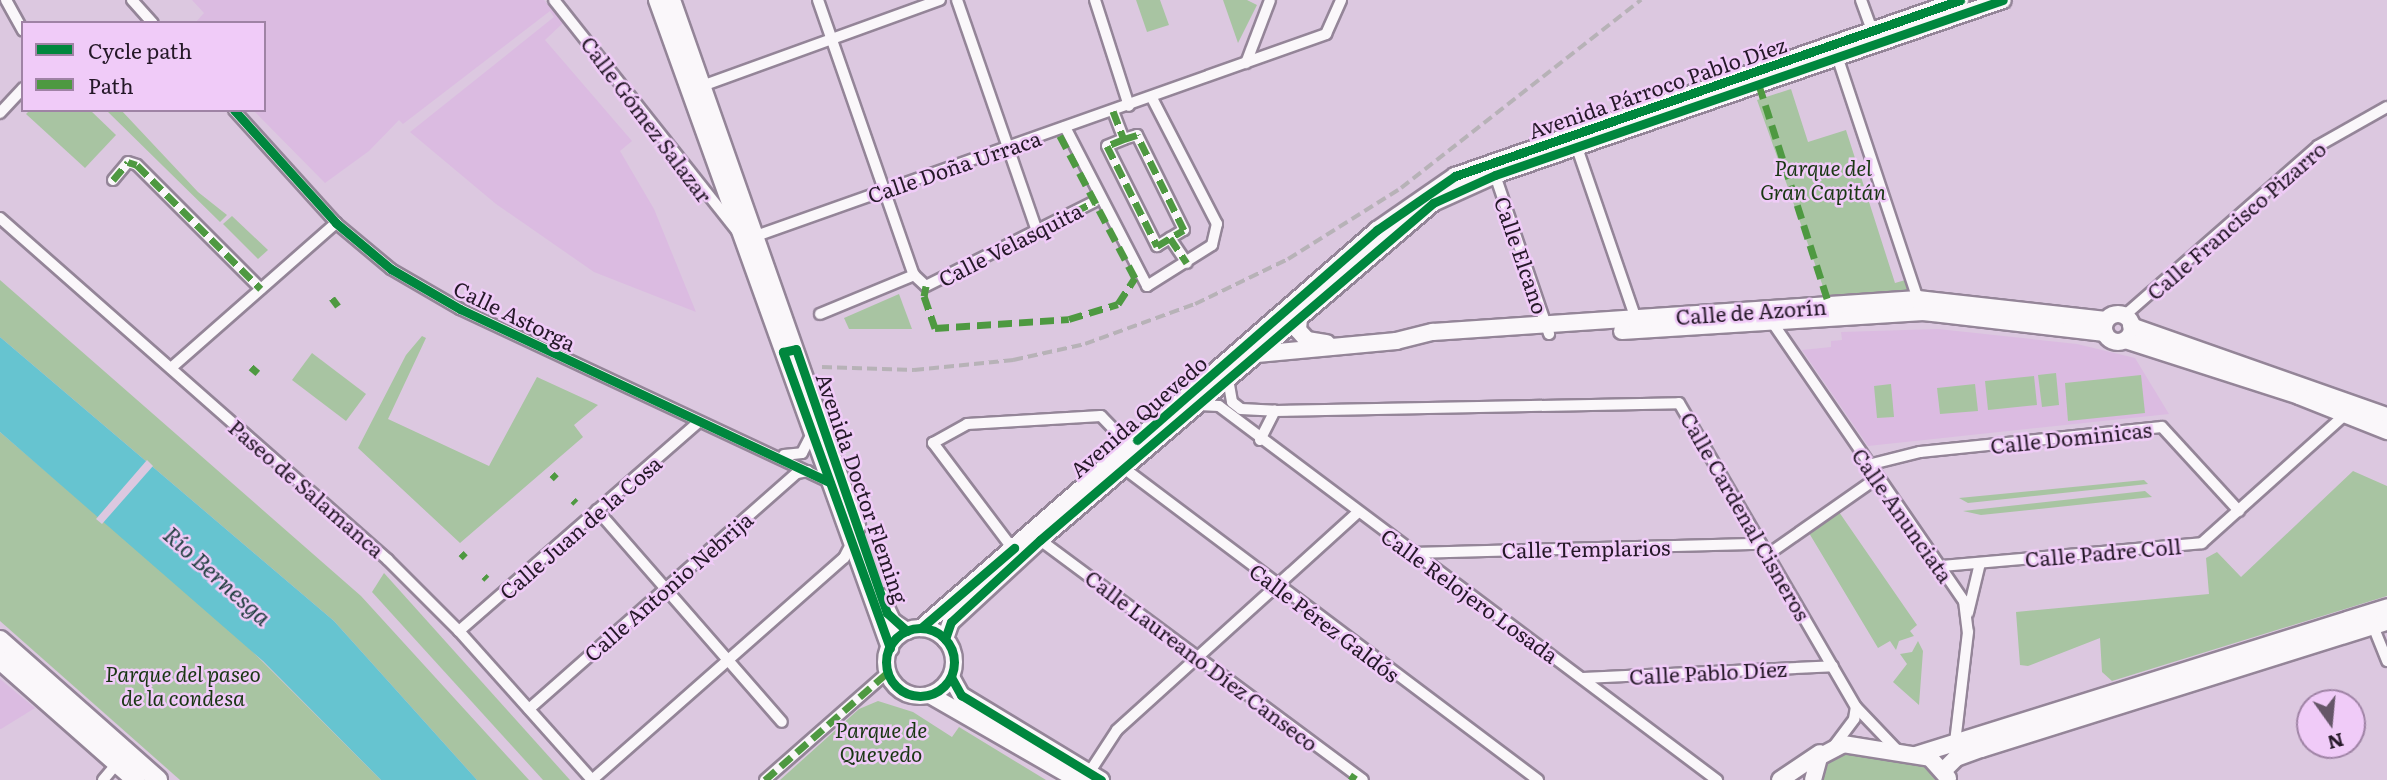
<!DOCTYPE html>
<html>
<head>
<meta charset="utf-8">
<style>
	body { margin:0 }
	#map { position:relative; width:2387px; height:780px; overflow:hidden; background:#dcc8e0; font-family:Literata,serif }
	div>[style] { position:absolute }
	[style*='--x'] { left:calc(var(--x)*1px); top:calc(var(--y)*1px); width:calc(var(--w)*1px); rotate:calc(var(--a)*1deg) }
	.built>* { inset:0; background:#dbbbe1 }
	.green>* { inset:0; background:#a8c4a2 }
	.water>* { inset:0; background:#66c4d0 }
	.pier>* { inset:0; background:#dcc8e0 }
	.roads { filter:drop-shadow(2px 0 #948598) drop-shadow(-2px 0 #948598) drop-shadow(0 2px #948598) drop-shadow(0 -2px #948598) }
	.minor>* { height:10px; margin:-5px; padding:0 5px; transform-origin:5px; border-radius:5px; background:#faf7fa }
	.secondary>* { height:16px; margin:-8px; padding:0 8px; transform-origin:8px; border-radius:8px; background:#faf7fa }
	.secondary>.ring { margin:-8px; padding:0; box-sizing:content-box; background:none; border:16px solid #faf7fa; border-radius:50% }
	.primary>* { height:18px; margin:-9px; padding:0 9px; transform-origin:9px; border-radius:9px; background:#faf7fa }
	.rail>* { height:3.5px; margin-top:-1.75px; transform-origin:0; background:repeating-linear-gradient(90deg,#b7b2b7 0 10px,transparent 0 15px) }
	.quiet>* { height:7px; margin-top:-3.5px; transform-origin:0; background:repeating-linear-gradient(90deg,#4e9941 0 14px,transparent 0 21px) }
	.cycleway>* { height:9px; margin:-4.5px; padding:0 4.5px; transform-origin:4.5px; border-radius:4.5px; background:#00873e }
	.cycleway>.ring { margin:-4.5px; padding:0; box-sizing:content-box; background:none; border:9px solid #00873e; border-radius:50% }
	span { translate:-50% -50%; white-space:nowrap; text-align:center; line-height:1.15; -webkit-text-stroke:5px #f0cbf8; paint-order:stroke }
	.street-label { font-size:21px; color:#251828 }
	.park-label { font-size:21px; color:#193713; font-style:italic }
	.water-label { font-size:23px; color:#223f41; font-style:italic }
	.legend { position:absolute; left:21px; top:21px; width:245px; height:91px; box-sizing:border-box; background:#f0cbf8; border:2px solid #9f83a5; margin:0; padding:9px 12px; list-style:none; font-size:21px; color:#251828 }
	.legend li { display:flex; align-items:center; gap:14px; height:35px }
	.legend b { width:35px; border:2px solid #9f83a5 }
	.north { position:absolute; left:2296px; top:689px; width:70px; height:70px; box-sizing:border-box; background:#f0cbf8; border:2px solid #9f83a5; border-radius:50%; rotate:165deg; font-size:19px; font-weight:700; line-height:28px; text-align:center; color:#251828 }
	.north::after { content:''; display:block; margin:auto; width:24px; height:32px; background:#655668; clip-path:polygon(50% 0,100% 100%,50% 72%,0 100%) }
</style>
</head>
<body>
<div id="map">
	<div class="built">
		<i style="clip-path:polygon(192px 0,544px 0,563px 23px,545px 40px,632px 141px,620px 151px,654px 209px,696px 312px,594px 272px,496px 204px,410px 132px,554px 17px,550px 11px,403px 124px,399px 120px,369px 151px,325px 183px,253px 110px,264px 110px,264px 23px,195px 23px,204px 13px)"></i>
		<i style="clip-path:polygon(1938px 329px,2077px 344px,2135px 358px,2169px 414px,1868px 446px,1802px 350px,1831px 347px,1831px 341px,1842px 340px,1841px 332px)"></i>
		<i style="clip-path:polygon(0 679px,35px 708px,1px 729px,0 729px)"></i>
	</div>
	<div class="green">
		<i style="clip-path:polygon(1136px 0,1160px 0,1169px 25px,1147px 32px)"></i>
		<i style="clip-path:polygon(1223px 0,1247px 0,1257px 5px,1238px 43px)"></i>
		<i style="clip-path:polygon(1791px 89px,1808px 142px,1846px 130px,1895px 283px,1909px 279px,1913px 290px,1827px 298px,1757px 100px)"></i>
		<i style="clip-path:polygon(30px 110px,90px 110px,116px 135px,85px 168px,26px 114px)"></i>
		<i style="clip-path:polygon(106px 110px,121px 110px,198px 192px,227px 215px,220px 222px)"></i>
		<i style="clip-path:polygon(232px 216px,268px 250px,258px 259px,223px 224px)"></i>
		<i style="clip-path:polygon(0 280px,361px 596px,529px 780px,477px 780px,334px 621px,0 337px)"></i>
		<i style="clip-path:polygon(899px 294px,912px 329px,849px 329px,844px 318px)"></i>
		<i style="clip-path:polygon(422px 336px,426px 338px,388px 419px,489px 466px,537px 377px,598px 405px,574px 425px,583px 437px,460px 543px,358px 448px,406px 355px)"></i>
		<i style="clip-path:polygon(312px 353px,366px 394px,346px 421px,292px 380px)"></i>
		<i style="clip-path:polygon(2056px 373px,2059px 405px,2042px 407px,2038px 375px)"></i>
		<i style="clip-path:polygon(2141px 375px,2145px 413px,2068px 421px,2065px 383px)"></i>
		<i style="clip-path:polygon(2034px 376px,2037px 405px,1988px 410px,1985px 381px)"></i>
		<i style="clip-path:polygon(1891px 384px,1894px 417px,1877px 418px,1874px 386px)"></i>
		<i style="clip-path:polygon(1975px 384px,1978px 411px,1940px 414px,1937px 388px)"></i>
		<i style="clip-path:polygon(0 432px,232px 631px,381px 780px,180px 780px,0 621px)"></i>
		<i style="clip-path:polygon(2353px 471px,2387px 486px,2387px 596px,2112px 681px,2102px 672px,2100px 638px,2028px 666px,2020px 665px,2016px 612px,2209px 594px,2206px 558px,2217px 552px,2241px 577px)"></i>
		<i style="clip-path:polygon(2144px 480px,2148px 484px,1968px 503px,1959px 498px)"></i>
		<i style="clip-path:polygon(2145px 491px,2152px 497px,1981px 515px,1963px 511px)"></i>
		<i style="clip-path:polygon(1839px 512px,1917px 625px,1910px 631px,1914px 636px,1899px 641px,1896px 650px,1890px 641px,1878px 648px,1809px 533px)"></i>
		<i style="clip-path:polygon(384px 573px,570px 780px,543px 780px,372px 592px)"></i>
		<i style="clip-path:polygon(1918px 641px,1923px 651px,1919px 705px,1893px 682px,1907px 664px,1900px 654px,1912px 652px)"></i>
		<i style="clip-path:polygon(878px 701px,913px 712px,952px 737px,959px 727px,1046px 780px,780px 780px,859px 709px)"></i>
		<i style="clip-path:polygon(1845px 752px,1920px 764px,1940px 780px,1821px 780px,1827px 762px)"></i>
	</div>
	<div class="water">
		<i style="clip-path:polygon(0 337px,334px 621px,477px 780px,381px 780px,263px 661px,0 432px)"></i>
	</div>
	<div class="pier">
		<i style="clip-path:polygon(147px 460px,153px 466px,102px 524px,96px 519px)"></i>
	</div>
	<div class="roads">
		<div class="minor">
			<i style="--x:6;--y:0;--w:35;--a:61"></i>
			<i style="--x:132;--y:0;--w:31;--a:48"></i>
			<i style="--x:554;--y:0;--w:295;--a:51.6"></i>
			<i style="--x:818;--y:0;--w:291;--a:70.8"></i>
			<i style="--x:914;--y:275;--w:16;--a:43"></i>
			<i style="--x:926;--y:286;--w:188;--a:-26.6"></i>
			<i style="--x:957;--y:0;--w:244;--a:70.9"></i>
			<i style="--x:1095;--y:0;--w:111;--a:72.2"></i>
			<i style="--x:1861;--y:0;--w:33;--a:70"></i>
			<i style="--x:1836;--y:53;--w:259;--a:71.6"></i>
			<i style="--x:1246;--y:63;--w:67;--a:-69.1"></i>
			<i style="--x:702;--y:86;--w:253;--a:-19.9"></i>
			<i style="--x:234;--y:110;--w:152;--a:47.9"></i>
			<i style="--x:336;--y:223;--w:72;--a:39.9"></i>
			<i style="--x:391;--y:269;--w:80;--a:30.1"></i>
			<i style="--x:460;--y:309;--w:408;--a:25.1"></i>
			<i style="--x:1113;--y:111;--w:30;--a:69"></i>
			<i style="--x:1124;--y:139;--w:18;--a:158"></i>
			<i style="--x:1107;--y:146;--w:112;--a:63.4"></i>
			<i style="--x:1157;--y:246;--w:31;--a:-31"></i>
			<i style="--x:1184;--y:230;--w:106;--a:-116.3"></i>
			<i style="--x:1137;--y:135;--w:14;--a:163"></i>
			<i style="--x:0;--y:113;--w:34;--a:-47"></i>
			<i style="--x:1065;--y:127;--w:179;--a:62.7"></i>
			<i style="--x:1147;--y:286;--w:77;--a:-32.2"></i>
			<i style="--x:1212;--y:245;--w:22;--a:-77"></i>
			<i style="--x:1217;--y:224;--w:142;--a:-117.3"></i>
			<i style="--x:1575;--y:142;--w:190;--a:71"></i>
			<i style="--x:1495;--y:175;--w:168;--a:71.2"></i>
			<i style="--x:113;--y:180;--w:23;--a:-50"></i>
			<i style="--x:128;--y:162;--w:9;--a:18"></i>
			<i style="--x:137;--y:165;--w:175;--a:45"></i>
			<i style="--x:0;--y:218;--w:517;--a:41.39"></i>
			<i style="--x:388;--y:560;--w:100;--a:45"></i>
			<i style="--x:459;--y:631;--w:200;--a:48.2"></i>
			<i style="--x:756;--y:236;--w:605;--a:-19.51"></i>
			<i style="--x:1326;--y:34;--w:37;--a:-66"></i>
			<i style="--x:1170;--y:238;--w:30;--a:56"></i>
			<i style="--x:820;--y:314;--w:102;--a:-22.5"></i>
			<i style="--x:2124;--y:316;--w:258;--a:-41.2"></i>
			<i style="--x:2318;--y:146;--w:79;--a:-29.5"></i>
			<i style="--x:1770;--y:319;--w:342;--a:55.5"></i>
			<i style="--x:1964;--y:601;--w:31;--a:83"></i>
			<i style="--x:1968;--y:632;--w:111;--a:96.7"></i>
			<i style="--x:171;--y:368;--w:220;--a:-41.3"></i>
			<i style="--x:1228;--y:379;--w:23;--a:80"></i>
			<i style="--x:1232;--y:402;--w:11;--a:38"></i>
			<i style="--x:1241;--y:409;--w:34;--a:3"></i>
			<i style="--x:1199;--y:405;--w:20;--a:3"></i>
			<i style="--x:1219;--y:406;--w:623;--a:36.91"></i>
			<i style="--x:1260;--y:440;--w:33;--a:-63"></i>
			<i style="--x:1275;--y:411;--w:404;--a:-1.1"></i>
			<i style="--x:1679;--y:403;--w:352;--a:59.8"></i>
			<i style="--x:1856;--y:707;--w:61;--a:46.3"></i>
			<i style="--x:784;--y:455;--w:18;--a:-6"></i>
			<i style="--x:802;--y:453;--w:22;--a:-63"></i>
			<i style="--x:1868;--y:465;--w:54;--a:-14"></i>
			<i style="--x:1920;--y:452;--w:243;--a:-5.9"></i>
			<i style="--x:2162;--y:427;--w:114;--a:47.5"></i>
			<i style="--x:1121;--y:466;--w:522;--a:36.98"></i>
			<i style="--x:597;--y:510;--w:281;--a:48.9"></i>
			<i style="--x:1040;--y:540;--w:402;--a:36.6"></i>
			<i style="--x:1013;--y:549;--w:133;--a:-127"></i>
			<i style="--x:933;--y:443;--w:39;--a:-29"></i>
			<i style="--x:967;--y:424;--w:134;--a:-3.4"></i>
			<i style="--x:1101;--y:416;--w:42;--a:46"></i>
			<i style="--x:1412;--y:553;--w:349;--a:-1.5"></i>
			<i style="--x:1767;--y:555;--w:134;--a:-35"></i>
			<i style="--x:1941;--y:566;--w:262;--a:-5"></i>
			<i style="--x:2202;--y:543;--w:193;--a:-41.9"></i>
			<i style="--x:1968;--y:613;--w:51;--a:-76.5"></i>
			<i style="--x:2373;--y:626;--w:38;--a:68"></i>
			<i style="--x:459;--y:631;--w:318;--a:-41.1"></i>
			<i style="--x:1583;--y:678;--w:250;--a:-2.7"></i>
			<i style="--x:529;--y:709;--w:357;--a:-41.4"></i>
			<i style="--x:797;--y:473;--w:11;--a:-10"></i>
			<i style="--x:1834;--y:746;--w:34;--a:-53"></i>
			<i style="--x:1854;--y:719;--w:12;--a:-81"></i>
			<i style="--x:1089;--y:773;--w:51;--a:-56.9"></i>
			<i style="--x:1117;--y:730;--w:324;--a:-42.1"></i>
			<i style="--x:103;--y:780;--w:25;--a:-50"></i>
			<i style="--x:592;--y:780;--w:336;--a:-41.4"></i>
			<i style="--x:844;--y:558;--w:18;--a:-63"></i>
			<i style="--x:765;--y:780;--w:164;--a:-41.3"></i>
		</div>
		<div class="secondary">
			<i style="--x:657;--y:0;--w:689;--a:70.22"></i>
			<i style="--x:672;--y:0;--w:558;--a:70.62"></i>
			<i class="ring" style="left:2104px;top:314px;width:12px;height:12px"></i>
			<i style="--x:1299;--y:318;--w:12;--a:95"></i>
			<i style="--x:1298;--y:330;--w:13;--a:48"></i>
			<i style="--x:1307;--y:340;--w:20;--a:9"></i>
			<i style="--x:2131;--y:326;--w:271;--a:19.4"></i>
			<i style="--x:1622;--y:331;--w:302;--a:-3.6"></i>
			<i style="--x:1923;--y:312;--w:183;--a:6.6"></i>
			<i style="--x:2125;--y:340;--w:183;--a:17.8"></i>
			<i style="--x:2299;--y:396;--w:95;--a:21.7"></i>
			<i style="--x:1257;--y:354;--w:140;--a:-5.3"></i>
			<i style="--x:1396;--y:341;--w:38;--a:-14"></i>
			<i style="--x:1433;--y:332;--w:486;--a:-3.9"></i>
			<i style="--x:1918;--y:299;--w:189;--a:6.4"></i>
			<i style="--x:881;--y:597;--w:26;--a:65"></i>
			<i style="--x:892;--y:621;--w:18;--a:34"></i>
			<i style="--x:921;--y:628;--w:605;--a:-41.11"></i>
			<i style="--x:1377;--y:230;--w:95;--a:-34.7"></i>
			<i style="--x:1455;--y:176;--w:535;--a:-19.21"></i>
			<i class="ring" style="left:886px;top:628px;width:52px;height:52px"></i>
			<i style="--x:945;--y:639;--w:18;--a:-71"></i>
			<i style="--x:951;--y:622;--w:121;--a:-42.7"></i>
			<i style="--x:1040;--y:540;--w:518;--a:-40.61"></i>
			<i style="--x:1433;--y:203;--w:68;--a:-24.3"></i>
			<i style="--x:1495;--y:175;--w:537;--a:-19.01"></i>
			<i style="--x:951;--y:677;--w:21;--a:61"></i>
			<i style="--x:961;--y:695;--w:164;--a:31.3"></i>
			<i style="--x:930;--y:695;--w:171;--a:29.9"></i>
			<i style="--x:1916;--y:755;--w:494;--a:-17.4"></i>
			<i style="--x:1944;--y:770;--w:17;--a:-45"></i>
			<i style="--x:1956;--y:758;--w:27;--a:-20"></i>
			<i style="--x:1981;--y:749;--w:425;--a:-17.4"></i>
			<i style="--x:1780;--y:780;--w:48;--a:-34"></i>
			<i style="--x:1813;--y:780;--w:24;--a:-75"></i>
			<i style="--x:1819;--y:757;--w:27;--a:-28"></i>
			<i style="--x:1843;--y:744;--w:88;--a:9.1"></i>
			<i style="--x:1930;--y:758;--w:27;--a:48"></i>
		</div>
		<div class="primary">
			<i style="--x:0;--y:640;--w:211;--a:41.5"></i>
			<i style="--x:0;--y:660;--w:181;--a:41.4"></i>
		</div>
	</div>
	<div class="rail">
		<i style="--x:822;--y:367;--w:92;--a:1.9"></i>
		<i style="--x:914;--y:370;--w:100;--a:-5.8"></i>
		<i style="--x:1013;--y:360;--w:74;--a:-12.5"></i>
		<i style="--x:1085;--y:344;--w:117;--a:-20"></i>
		<i style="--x:1195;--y:304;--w:103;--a:-25.8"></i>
		<i style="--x:1288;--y:259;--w:133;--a:-32.1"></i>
		<i style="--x:1401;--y:188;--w:305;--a:-38.1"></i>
	</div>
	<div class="quiet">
		<i style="--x:1759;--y:85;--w:224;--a:72.3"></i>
		<i style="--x:1113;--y:111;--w:30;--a:69"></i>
		<i style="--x:1124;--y:139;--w:18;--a:158"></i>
		<i style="--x:1107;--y:146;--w:112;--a:63.4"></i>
		<i style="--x:1157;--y:246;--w:31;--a:-31"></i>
		<i style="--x:1184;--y:230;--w:106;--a:-116.3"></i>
		<i style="--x:1137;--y:135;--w:14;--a:163"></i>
		<i style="--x:113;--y:180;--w:23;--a:-50"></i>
		<i style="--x:128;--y:162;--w:9;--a:18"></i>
		<i style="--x:137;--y:165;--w:175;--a:45"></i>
		<i style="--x:1037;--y:231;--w:64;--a:-27"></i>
		<i style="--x:1170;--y:238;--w:30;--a:56"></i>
		<i style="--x:926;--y:286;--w:10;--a:101"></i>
		<i style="--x:924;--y:296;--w:34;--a:71"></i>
		<i style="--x:935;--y:328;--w:134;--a:-3.8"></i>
		<i style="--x:1069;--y:319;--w:51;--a:-17"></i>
		<i style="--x:1118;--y:304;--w:31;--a:-57"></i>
		<i style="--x:1135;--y:278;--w:167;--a:-117.8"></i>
		<i style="--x:332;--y:298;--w:10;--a:53"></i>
		<i style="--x:251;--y:367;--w:9;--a:41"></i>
		<i style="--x:552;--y:474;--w:6;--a:45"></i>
		<i style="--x:573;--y:500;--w:4;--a:45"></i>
		<i style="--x:461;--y:553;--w:6;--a:45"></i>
		<i style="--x:484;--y:576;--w:4;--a:45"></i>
		<i style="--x:765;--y:780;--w:164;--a:-41.3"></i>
		<i style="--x:1351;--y:780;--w:7;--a:-56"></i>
	</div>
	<div class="cycleway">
		<i style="--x:234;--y:110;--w:152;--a:47.9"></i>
		<i style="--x:336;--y:223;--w:72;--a:39.9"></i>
		<i style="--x:391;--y:269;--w:80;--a:30.1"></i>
		<i style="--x:460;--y:309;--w:408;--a:25.1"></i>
		<i style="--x:1137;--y:440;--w:319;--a:-41.2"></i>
		<i style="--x:1377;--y:230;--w:95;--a:-34.7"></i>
		<i style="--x:1455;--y:176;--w:535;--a:-19.21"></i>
		<i style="--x:921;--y:628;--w:123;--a:-40.7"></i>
		<i class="ring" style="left:886px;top:628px;width:59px;height:59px"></i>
		<i style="--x:945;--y:639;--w:18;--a:-71"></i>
		<i style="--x:951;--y:622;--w:121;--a:-42.7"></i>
		<i style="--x:1040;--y:540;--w:518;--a:-40.61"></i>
		<i style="--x:1433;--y:203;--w:68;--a:-24.3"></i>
		<i style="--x:1495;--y:175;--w:537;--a:-19.01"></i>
		<i style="--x:890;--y:648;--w:315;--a:-109.9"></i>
		<i style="--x:783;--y:352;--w:13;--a:-13"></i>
		<i style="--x:796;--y:349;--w:279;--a:71"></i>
		<i style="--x:887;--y:613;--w:27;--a:42"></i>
		<i style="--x:951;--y:677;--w:21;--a:61"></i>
		<i style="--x:961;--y:695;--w:164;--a:31.3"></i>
	</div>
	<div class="street-label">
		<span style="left:1657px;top:87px;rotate:-19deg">Avenida Párroco Pablo Díez</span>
		<span style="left:647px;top:119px;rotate:53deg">Calle Gómez Salazar</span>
		<span style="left:954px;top:166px;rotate:-19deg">Calle Doña Urraca</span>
		<span style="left:2236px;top:220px;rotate:-41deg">Calle Francisco Pizarro</span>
		<span style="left:1010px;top:244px;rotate:-27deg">Calle Velasquita</span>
		<span style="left:1522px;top:255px;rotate:71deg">Calle Elcano</span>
		<span style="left:1751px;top:311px;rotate:-4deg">Calle de Azorín</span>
		<span style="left:515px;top:315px;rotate:26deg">Calle Astorga</span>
		<span style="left:1138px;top:416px;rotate:-41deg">Avenida Quevedo</span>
		<span style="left:2071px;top:437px;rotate:-6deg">Calle Dominicas</span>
		<span style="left:307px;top:488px;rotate:41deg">Paseo de Salamanca</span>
		<span style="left:863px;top:488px;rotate:71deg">Avenida Doctor Fleming</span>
		<span style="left:1903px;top:515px;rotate:55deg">Calle Anunciata</span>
		<span style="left:1746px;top:516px;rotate:60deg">Calle Cardenal Cisneros</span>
		<span style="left:580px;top:527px;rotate:-41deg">Calle Juan de la Cosa</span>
		<span style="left:1586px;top:548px;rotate:-1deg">Calle Templarios</span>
		<span style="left:2103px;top:552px;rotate:-5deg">Calle Padre Coll</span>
		<span style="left:668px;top:586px;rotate:-41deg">Calle Antonio Nebrija</span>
		<span style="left:1470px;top:595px;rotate:36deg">Calle Relojero Losada</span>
		<span style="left:1325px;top:622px;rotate:37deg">Calle Pérez Galdós</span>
		<span style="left:1202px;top:660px;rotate:37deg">Calle Laureano Díez Canseco</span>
		<span style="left:1708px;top:672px;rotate:-3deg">Calle Pablo Díez</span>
	</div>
	<div class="park-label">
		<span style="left:1823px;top:179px">Parque del<br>Gran Capitán</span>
		<span style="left:183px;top:685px">Parque del paseo<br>de la condesa</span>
		<span style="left:881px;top:741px">Parque de<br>Quevedo</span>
	</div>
	<div class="water-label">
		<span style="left:218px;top:575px;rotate:42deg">Río Bernesga</span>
	</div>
	<ul class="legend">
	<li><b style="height:9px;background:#00873e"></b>Cycle path</li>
	<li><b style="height:9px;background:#4e9941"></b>Path</li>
	</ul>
	<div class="north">N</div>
</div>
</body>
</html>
